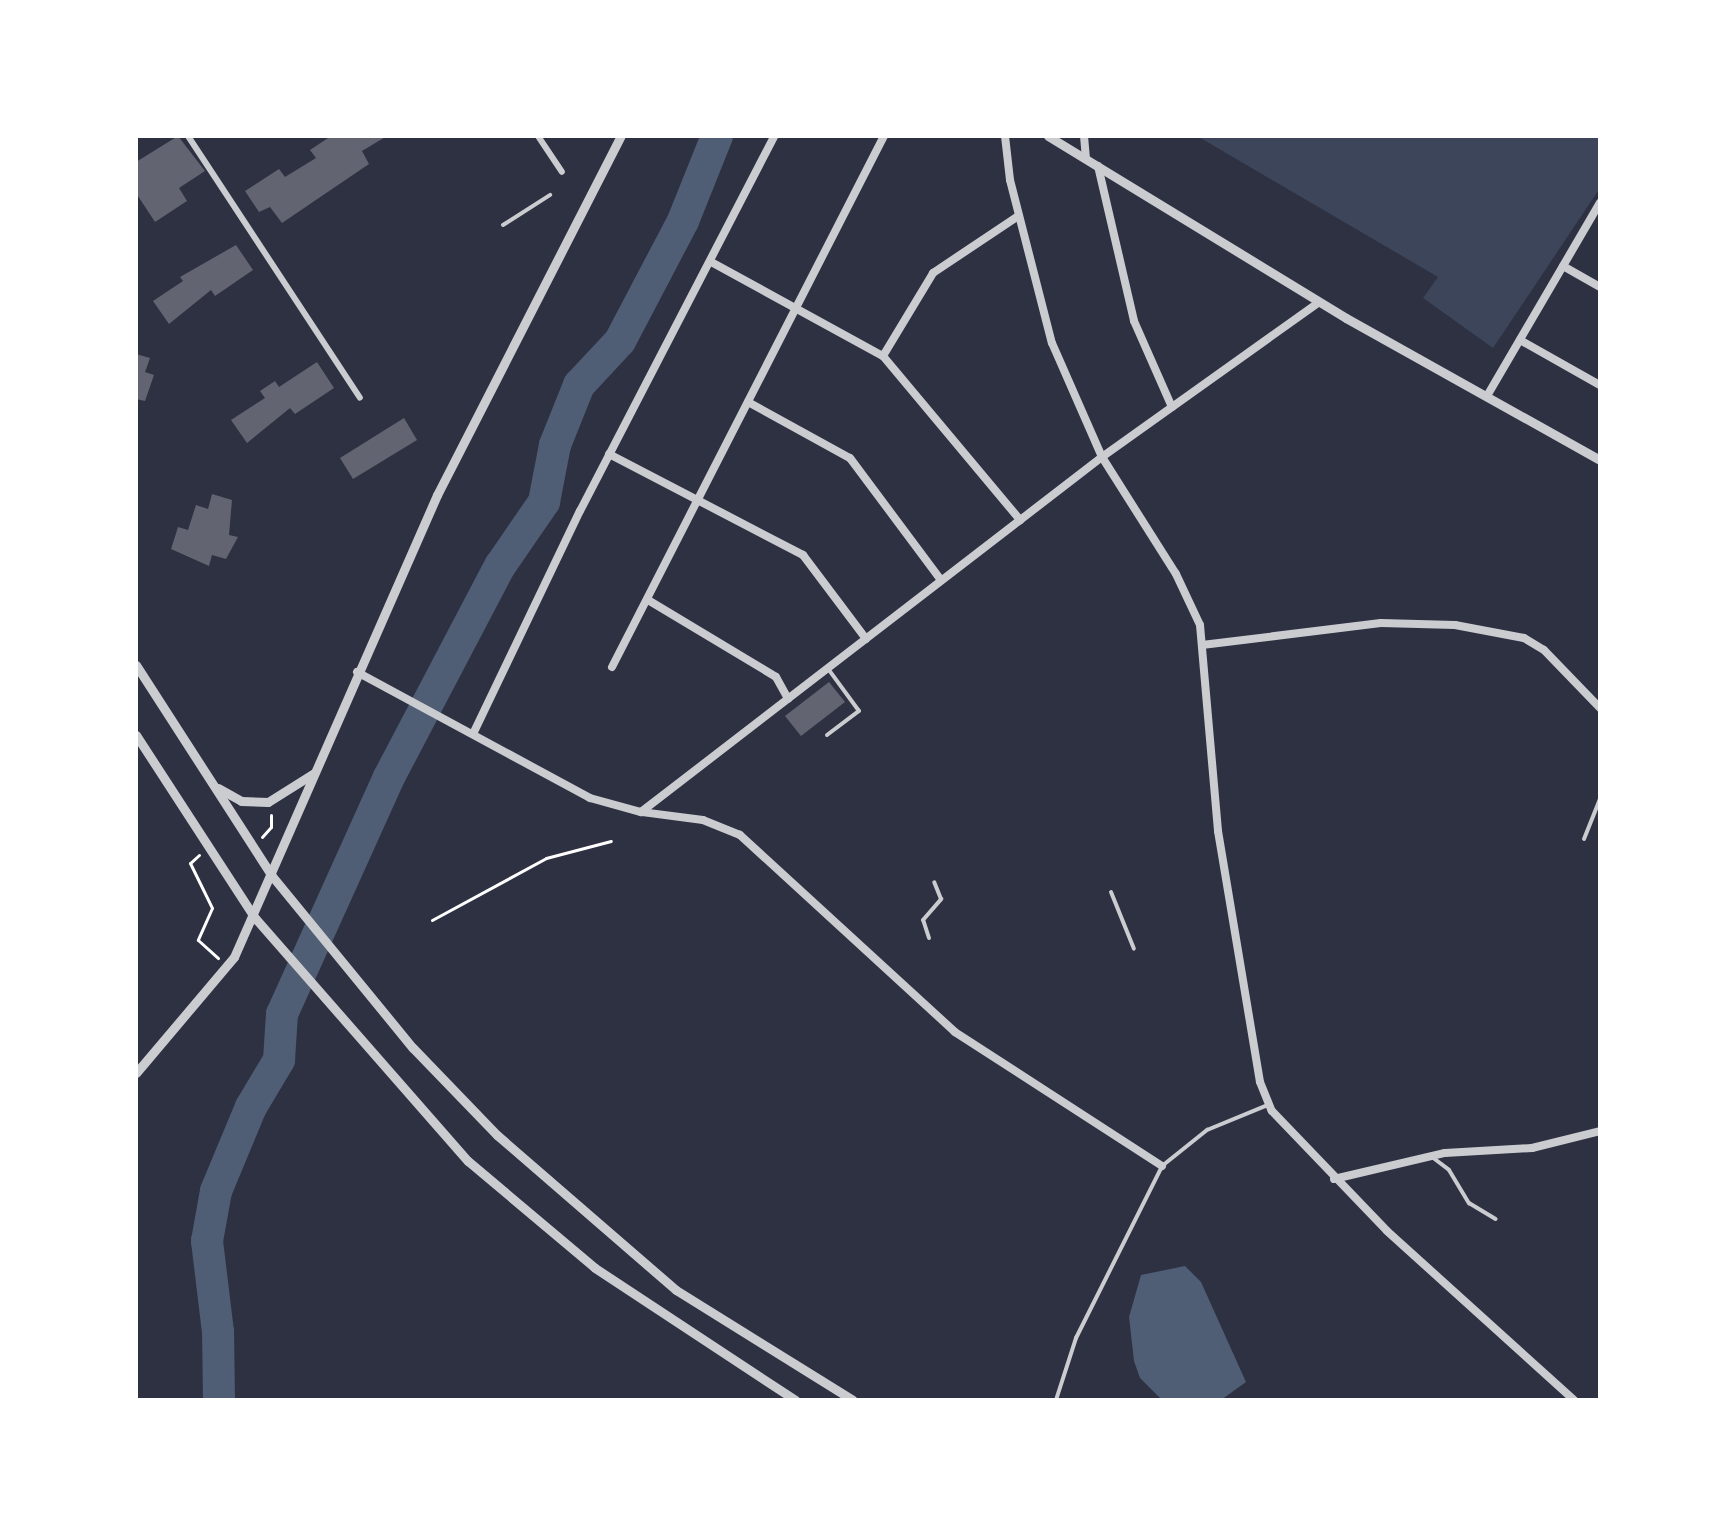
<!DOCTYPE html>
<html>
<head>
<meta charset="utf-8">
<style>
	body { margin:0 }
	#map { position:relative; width:1736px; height:1536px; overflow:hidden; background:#2d3142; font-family:Mulish,sans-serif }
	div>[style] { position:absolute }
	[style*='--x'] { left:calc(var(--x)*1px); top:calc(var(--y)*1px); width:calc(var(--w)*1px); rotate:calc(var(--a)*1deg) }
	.green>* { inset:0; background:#3c4559 }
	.water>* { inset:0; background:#4f5d75 }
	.river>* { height:32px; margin:-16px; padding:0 16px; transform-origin:16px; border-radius:16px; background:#4f5d75 }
	.building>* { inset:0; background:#626471 }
	.path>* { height:3px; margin:-1.5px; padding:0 1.5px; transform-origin:1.5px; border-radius:1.5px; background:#fff }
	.service>* { height:4px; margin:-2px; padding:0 2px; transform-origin:2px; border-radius:2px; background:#caccd0 }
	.pedestrian>* { height:6px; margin:-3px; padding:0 3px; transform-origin:3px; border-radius:3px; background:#caccd0 }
	.minor>* { height:8px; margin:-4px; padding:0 4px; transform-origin:4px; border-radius:4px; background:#caccd0 }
	.tertiary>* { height:9px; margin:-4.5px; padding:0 4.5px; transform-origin:4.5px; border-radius:4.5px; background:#caccd0 }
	span { translate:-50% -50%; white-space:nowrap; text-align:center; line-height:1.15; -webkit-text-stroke:8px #fff; paint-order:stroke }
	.frame { position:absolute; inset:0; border:138px solid #fff; pointer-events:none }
</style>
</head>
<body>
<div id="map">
	<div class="green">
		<i style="clip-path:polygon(1197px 136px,1600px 136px,1600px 188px,1493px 348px,1423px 298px,1438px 277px)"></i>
	</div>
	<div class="water">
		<i style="clip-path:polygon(1185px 1266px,1201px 1282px,1246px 1382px,1221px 1400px,1162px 1400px,1140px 1378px,1134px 1361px,1129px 1317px,1141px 1275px)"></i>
	</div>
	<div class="river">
		<i style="--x:219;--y:1400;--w:68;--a:-90.8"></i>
		<i style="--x:218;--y:1332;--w:92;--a:-96.9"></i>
		<i style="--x:207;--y:1241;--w:51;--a:-79.8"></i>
		<i style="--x:216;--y:1191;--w:91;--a:-67.4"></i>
		<i style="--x:251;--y:1107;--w:55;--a:-59.2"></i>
		<i style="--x:279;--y:1060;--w:46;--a:-86.3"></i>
		<i style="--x:282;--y:1014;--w:258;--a:-65.7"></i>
		<i style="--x:388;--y:779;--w:241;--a:-62.3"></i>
		<i style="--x:500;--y:566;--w:78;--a:-55.5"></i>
		<i style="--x:544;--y:502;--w:58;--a:-79.1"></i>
		<i style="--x:555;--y:445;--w:65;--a:-68.2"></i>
		<i style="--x:579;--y:385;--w:60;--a:-47"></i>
		<i style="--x:620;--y:341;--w:136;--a:-62.3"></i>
		<i style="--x:683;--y:221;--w:92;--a:-68.2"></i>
	</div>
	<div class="building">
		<i style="clip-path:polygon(178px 136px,205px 171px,179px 188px,187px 201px,155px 222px,136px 193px,136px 162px)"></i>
		<i style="clip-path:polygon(331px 136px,387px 136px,362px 151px,369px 164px,282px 223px,270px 207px,259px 212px,245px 191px,279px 169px,285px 177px,316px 158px,310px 150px)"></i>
		<i style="clip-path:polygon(236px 245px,253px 270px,215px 296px,211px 290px,169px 324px,153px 301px,183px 281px,180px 277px)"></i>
		<i style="clip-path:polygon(136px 354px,150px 358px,145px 372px,154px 375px,145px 401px,136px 399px)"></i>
		<i style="clip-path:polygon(317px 362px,334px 388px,295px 414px,290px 408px,247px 443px,231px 420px,265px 398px,260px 391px,275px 381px,279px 387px)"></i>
		<i style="clip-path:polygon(404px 418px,417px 440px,353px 479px,340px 458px)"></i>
		<i style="clip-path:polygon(212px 494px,232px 500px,229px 535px,238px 537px,226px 559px,212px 555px,209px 566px,171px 549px,178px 527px,188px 530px,196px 505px,208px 509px)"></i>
		<i style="clip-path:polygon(829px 682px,845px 702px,801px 736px,785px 716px)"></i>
	</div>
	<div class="path">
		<i style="--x:262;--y:837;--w:13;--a:-48"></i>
		<i style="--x:271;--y:827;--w:12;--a:-90"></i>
		<i style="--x:199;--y:855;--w:12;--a:138"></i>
		<i style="--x:190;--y:863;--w:50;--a:63.9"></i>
		<i style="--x:212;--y:908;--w:35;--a:114"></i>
		<i style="--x:198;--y:940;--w:27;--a:42"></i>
		<i style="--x:432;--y:920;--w:130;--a:-28.5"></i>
		<i style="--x:546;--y:858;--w:67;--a:-14.7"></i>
	</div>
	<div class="service">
		<i style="--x:503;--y:225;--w:56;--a:-32.6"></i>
		<i style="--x:827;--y:735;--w:40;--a:-37"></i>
		<i style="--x:859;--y:711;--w:51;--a:-126.2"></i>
		<i style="--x:1584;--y:839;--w:43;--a:-68.2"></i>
		<i style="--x:1111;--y:892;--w:61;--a:68"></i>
		<i style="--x:929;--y:938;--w:19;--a:-108"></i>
		<i style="--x:923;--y:920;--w:28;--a:-49"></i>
		<i style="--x:941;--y:899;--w:18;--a:-112"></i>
		<i style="--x:1432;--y:1157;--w:21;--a:37"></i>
		<i style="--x:1449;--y:1170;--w:39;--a:59"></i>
		<i style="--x:1469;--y:1203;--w:31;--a:31"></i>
		<i style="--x:1056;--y:1400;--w:65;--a:-72.1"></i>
		<i style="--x:1076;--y:1338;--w:192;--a:-63.4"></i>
		<i style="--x:1162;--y:1166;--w:58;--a:-38.7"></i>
		<i style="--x:1207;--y:1130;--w:66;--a:-22.3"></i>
	</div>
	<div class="pedestrian">
		<i style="--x:188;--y:136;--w:313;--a:56.7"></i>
		<i style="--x:538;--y:136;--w:43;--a:56.3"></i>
	</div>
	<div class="minor">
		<i style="--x:1005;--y:136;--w:44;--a:83.5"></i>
		<i style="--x:1010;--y:180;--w:168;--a:75.6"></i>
		<i style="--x:1052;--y:343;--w:124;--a:66.3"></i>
		<i style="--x:1102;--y:457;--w:138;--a:57.7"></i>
		<i style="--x:1176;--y:574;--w:56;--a:64.8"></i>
		<i style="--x:1200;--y:625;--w:207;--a:85"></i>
		<i style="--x:1218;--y:831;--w:254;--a:80.5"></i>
		<i style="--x:1260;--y:1082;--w:31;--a:68"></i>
		<i style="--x:1272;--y:1111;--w:166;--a:46.2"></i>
		<i style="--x:1387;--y:1231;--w:252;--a:42.1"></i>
		<i style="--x:1084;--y:136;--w:23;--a:85"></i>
		<i style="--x:1098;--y:166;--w:159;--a:76.9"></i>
		<i style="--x:1134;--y:321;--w:94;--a:66.2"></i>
		<i style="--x:713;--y:263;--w:194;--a:28.7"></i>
		<i style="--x:883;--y:356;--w:214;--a:50.1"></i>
		<i style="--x:1563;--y:266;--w:43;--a:29.6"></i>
		<i style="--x:1520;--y:340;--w:92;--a:29.4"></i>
		<i style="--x:883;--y:356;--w:97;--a:-58.9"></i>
		<i style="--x:933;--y:273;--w:102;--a:-33.8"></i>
		<i style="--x:1487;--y:396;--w:224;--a:-59.7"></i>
		<i style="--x:748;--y:402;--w:116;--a:28.8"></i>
		<i style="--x:850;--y:458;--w:152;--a:53.3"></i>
		<i style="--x:609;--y:454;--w:219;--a:27.5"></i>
		<i style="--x:803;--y:555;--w:105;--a:53.1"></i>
		<i style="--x:648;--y:600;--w:149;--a:31"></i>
		<i style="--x:776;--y:677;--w:25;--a:61"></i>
		<i style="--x:1202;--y:645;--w:180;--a:-7"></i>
		<i style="--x:1381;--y:623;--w:74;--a:1.5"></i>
		<i style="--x:1455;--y:625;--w:70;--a:10.7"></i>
		<i style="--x:1524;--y:638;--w:23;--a:31"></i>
		<i style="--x:1544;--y:650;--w:81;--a:46"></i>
		<i style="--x:612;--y:667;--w:597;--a:-62.88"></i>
		<i style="--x:357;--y:672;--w:265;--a:28.4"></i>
		<i style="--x:590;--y:798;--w:53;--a:15.4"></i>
		<i style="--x:473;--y:734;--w:247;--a:-64.4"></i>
		<i style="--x:580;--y:511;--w:422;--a:-62.6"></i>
		<i style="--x:1162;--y:1166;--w:247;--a:-147.1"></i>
		<i style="--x:955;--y:1032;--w:292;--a:-137.5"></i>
		<i style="--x:740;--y:835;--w:40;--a:-158"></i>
		<i style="--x:703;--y:820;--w:63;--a:-172.6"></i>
		<i style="--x:641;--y:812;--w:582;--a:-37.6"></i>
		<i style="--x:1102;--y:457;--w:267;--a:-35.5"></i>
		<i style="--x:1334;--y:1179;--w:114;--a:-13.2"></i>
		<i style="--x:1445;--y:1153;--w:87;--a:-3.3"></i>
		<i style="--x:1532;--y:1148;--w:70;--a:-14"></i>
	</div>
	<div class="tertiary">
		<i style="--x:1048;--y:136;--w:349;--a:31.4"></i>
		<i style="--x:1346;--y:318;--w:291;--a:29.2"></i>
		<i style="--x:136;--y:665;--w:251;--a:57.2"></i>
		<i style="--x:272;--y:876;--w:222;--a:50.7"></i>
		<i style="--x:413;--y:1048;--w:121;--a:46"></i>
		<i style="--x:497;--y:1135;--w:237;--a:40.9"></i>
		<i style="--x:676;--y:1290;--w:208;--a:31.9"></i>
		<i style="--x:136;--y:735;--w:218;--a:57"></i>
		<i style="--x:255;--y:918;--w:323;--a:48.8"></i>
		<i style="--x:468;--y:1161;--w:166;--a:40.1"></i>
		<i style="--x:595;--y:1268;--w:240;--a:33.4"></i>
		<i style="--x:218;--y:788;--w:26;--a:29"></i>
		<i style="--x:241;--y:801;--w:27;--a:2"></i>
		<i style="--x:268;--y:802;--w:54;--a:-32.2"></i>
		<i style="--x:136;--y:1073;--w:152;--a:-49.8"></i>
		<i style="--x:234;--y:957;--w:505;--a:-66.28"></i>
		<i style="--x:437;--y:495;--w:403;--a:-62.9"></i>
	</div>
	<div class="frame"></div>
</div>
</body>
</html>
